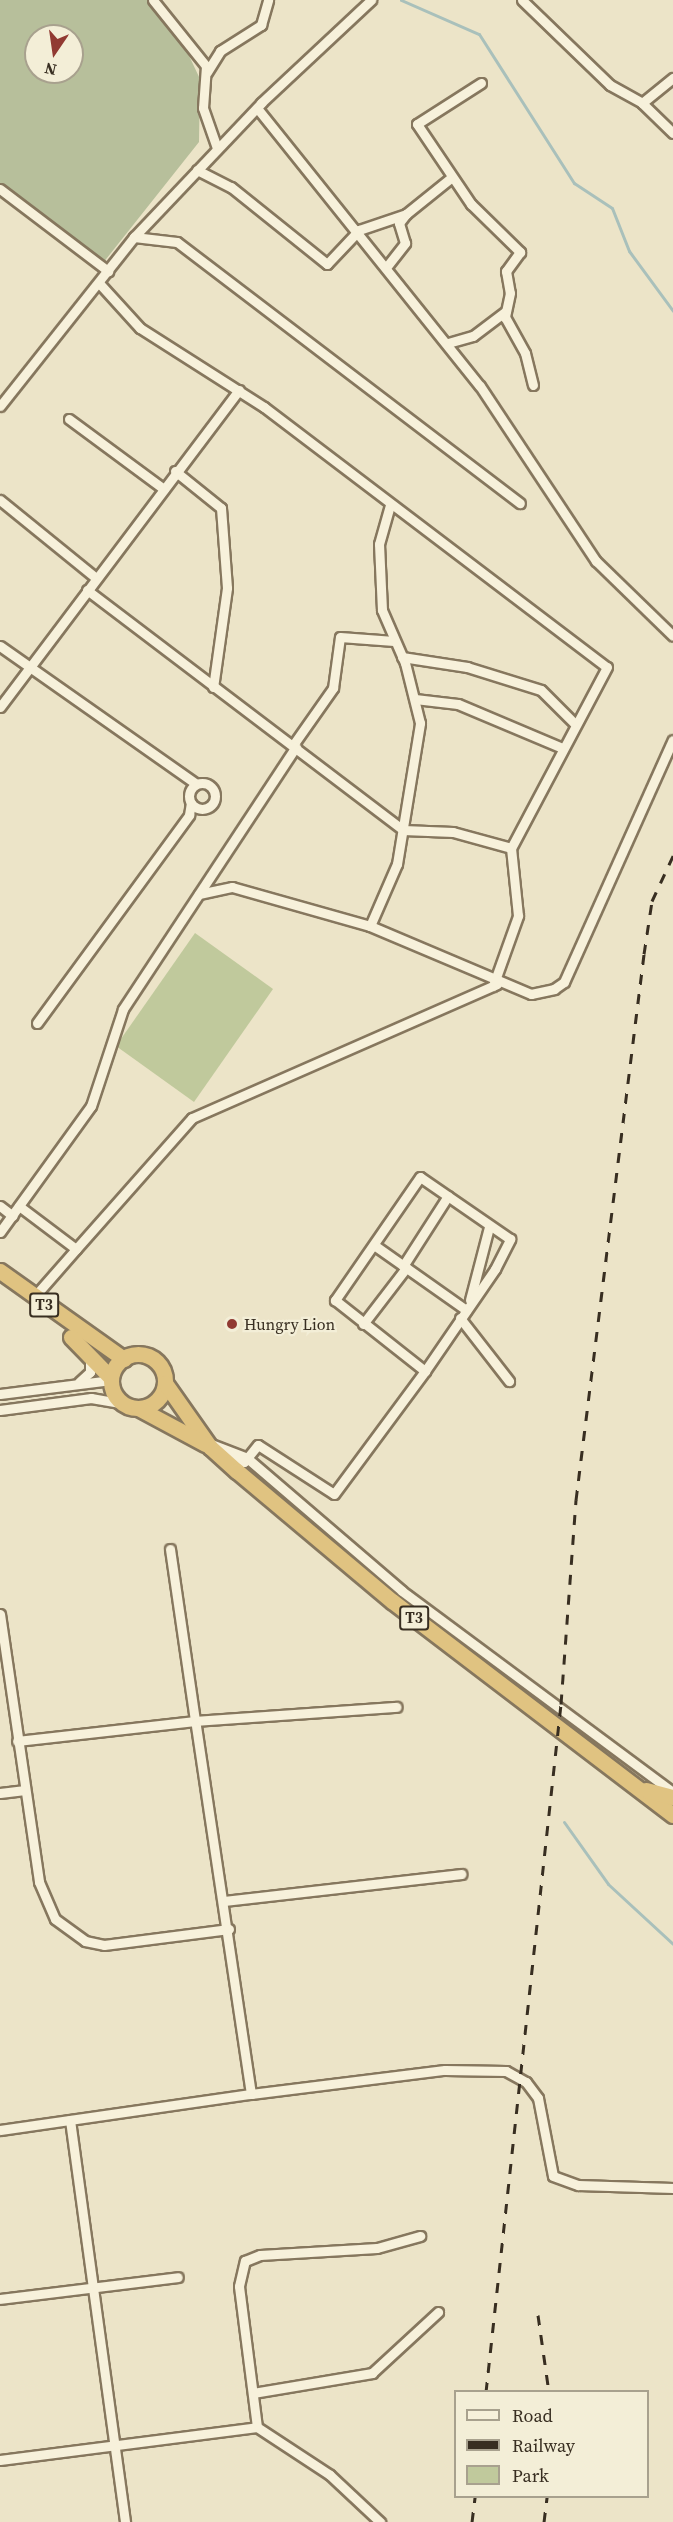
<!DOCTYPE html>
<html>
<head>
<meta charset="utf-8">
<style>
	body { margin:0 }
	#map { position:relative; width:673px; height:2522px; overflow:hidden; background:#ece4c8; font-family:"Source Serif 4",serif }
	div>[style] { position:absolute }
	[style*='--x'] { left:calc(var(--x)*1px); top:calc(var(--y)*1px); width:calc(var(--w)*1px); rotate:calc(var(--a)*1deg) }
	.green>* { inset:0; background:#c0c99c }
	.cemetery>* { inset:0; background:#b7bf9b }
	.stream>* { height:3px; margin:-1.5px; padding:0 1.5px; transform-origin:1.5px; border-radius:1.5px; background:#a9c0bb }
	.roads { filter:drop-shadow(2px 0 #86775e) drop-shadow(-2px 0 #86775e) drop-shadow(0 2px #86775e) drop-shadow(0 -2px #86775e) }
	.minor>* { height:9px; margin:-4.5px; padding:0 4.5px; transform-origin:4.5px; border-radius:4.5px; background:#f7f1db }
	.minor>.ring { margin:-4.5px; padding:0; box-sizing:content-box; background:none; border:9px solid #f7f1db; border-radius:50% }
	.trunk>* { height:15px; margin:-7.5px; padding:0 7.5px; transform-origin:7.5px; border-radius:7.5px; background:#e0c381 }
	.trunk>.ring { margin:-7.5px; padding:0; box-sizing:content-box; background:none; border:15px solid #e0c381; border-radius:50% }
	.rail>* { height:3px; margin-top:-1.5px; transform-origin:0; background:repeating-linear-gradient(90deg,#382e21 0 10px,transparent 0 20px) }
	.dots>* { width:16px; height:16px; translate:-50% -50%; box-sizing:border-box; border:3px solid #f3eed7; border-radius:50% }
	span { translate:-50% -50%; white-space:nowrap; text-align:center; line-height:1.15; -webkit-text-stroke:4.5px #f3eed7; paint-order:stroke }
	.shield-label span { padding:2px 4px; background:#f3eed7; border:2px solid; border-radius:4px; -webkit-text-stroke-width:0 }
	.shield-label { font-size:15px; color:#382e21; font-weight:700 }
	.poi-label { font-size:16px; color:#382e21 }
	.left { translate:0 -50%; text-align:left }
	.legend { position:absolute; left:454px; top:2390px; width:195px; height:108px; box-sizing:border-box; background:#f3eed7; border:2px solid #a8a18e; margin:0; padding:8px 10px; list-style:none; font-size:18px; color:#382e21 }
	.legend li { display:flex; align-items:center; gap:12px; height:30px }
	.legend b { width:30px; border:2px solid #a8a18e }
	.north { position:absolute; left:24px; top:24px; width:60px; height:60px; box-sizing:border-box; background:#f3eed7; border:2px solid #a8a18e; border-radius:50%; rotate:193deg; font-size:16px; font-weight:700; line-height:24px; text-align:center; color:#382e21 }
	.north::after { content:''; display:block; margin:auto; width:21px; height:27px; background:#913a32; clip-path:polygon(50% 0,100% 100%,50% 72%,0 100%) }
</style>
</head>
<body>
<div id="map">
	<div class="green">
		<i style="clip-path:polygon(195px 933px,273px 989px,194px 1102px,116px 1046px)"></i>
	</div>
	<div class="cemetery">
		<i style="clip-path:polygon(evenodd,0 0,150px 0,184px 45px,200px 79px,199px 142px,103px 263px,0 183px,0 0,36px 36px,72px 36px,72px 72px,36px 72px,36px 36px)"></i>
	</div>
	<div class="stream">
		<i style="--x:401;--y:0;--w:85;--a:23.6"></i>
		<i style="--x:479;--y:34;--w:177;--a:57.5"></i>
		<i style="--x:574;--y:183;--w:45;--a:33.3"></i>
		<i style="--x:612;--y:208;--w:46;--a:68.4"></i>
		<i style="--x:629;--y:251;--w:74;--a:53.7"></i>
		<i style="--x:564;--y:1822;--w:76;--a:54.6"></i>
		<i style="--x:608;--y:1884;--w:88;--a:42.7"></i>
	</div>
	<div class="roads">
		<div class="minor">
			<i style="--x:153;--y:0;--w:85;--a:51.2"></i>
			<i style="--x:206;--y:66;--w:42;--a:94.1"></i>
			<i style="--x:203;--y:108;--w:42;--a:70.7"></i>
			<i style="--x:522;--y:0;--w:122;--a:44"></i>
			<i style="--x:610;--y:85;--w:37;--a:29"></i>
			<i style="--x:642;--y:103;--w:43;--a:44.1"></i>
			<i style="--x:207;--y:72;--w:25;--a:-58"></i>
			<i style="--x:220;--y:51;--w:49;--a:-32.4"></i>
			<i style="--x:261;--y:25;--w:26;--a:-74"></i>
			<i style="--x:481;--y:83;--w:76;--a:147.4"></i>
			<i style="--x:417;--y:124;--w:97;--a:56"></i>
			<i style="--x:471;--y:204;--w:69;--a:44.4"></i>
			<i style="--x:520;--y:252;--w:24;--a:126"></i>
			<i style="--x:506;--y:271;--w:22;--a:80"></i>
			<i style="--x:510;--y:293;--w:25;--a:102"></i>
			<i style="--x:505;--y:317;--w:41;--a:60.9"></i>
			<i style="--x:525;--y:353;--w:33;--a:76"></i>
			<i style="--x:642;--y:103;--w:40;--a:-39"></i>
			<i style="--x:257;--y:108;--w:356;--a:51.3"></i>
			<i style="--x:480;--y:386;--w:210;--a:56.5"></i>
			<i style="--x:596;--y:561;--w:107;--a:44.2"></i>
			<i style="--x:197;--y:170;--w:38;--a:27"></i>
			<i style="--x:231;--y:187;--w:123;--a:38.7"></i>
			<i style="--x:327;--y:264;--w:47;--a:-46.7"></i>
			<i style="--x:359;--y:230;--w:50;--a:-18.8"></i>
			<i style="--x:406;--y:214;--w:59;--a:-38.8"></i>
			<i style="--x:0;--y:189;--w:136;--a:37.2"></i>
			<i style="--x:134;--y:237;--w:43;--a:6.6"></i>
			<i style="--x:177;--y:242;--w:431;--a:37.3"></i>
			<i style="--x:388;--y:265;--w:28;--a:-52"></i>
			<i style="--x:405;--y:243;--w:21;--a:-107"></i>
			<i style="--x:399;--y:223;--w:11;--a:-52"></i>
			<i style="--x:99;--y:283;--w:61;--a:47.7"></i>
			<i style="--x:140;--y:328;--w:147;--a:32.5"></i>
			<i style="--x:264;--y:407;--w:430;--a:37.2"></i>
			<i style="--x:607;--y:667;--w:205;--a:117.9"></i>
			<i style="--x:511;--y:848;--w:68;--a:84.1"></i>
			<i style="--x:518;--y:916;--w:74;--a:109.7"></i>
			<i style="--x:448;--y:343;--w:26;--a:-16"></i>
			<i style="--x:473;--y:336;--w:41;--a:-37.1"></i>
			<i style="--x:0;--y:406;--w:216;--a:-51.6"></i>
			<i style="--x:134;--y:237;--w:185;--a:-46.5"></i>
			<i style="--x:261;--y:103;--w:151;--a:-43.1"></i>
			<i style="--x:69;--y:419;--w:118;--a:36.4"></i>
			<i style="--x:175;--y:471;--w:59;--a:38.8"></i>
			<i style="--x:221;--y:508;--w:80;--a:85.7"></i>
			<i style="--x:227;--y:588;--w:100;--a:98"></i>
			<i style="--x:0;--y:500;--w:124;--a:39.1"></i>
			<i style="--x:87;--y:590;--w:397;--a:37.2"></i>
			<i style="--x:403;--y:830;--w:50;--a:2.3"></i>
			<i style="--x:453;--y:832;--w:60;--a:15.4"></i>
			<i style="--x:0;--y:646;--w:240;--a:35.1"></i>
			<i style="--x:402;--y:657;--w:66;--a:8.7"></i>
			<i style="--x:467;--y:667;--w:77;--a:17.3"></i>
			<i style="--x:541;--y:690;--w:48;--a:45"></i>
			<i style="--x:415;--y:699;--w:43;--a:6.6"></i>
			<i style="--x:458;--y:704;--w:113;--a:22.9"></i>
			<i style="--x:0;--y:707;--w:397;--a:-53"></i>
			<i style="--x:293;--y:745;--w:70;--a:-54.9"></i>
			<i style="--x:333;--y:688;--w:51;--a:-82.2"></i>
			<i style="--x:340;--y:637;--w:54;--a:4.2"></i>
			<i class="ring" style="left:189px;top:783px;width:17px;height:17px"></i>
			<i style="--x:199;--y:894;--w:34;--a:-12"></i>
			<i style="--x:232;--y:887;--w:143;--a:15.8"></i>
			<i style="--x:370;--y:926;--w:175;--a:22.9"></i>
			<i style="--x:531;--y:994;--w:24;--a:-12"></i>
			<i style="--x:554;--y:989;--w:12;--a:-35"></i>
			<i style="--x:564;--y:982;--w:265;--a:-65.8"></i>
			<i style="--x:370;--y:926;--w:68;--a:-66.5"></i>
			<i style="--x:397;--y:864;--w:143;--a:-80.7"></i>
			<i style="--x:420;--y:723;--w:62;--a:-104"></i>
			<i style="--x:405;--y:663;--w:58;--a:-113.5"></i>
			<i style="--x:382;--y:610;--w:66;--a:-92.6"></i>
			<i style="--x:379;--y:544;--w:41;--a:-74.2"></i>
			<i style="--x:37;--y:1023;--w:258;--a:-53.8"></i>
			<i style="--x:189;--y:815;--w:12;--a:-81"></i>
			<i style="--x:0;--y:1206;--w:16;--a:38"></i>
			<i style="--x:19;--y:1206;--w:71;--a:37"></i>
			<i style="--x:76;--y:1249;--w:175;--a:-48.5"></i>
			<i style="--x:192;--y:1118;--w:333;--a:-23.7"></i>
			<i style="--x:0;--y:1232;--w:155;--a:-54.2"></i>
			<i style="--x:91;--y:1106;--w:102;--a:-71.7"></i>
			<i style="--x:123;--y:1009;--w:314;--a:-56.6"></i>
			<i style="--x:374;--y:1245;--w:113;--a:35.2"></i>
			<i style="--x:403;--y:1266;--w:83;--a:-57.3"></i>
			<i style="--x:34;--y:1297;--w:64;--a:-48.8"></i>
			<i style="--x:470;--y:1300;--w:75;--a:-75.4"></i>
			<i style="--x:460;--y:1318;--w:80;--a:52.1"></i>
			<i style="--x:363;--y:1324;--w:71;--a:-52.5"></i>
			<i style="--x:79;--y:1382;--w:15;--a:-42"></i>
			<i style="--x:90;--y:1372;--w:16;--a:-90"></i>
			<i style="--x:0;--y:1394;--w:112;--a:-7.2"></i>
			<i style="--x:0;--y:1410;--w:92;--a:-7.5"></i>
			<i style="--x:91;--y:1398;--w:34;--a:10"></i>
			<i style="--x:211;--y:1444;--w:39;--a:21"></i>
			<i style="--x:247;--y:1458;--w:204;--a:40.6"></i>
			<i style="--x:402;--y:1591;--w:337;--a:36.6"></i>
			<i style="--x:227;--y:1460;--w:17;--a:7"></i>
			<i style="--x:244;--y:1462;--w:22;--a:-51"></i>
			<i style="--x:258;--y:1445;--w:90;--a:32.8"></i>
			<i style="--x:334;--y:1494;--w:153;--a:-53.5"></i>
			<i style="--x:425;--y:1371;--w:124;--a:-55.5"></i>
			<i style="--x:495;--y:1269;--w:34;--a:-63"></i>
			<i style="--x:510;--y:1239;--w:109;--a:-145.4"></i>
			<i style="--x:420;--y:1177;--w:150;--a:124.6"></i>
			<i style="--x:335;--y:1300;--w:115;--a:38.3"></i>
			<i style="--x:170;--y:1549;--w:174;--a:81.7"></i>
			<i style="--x:195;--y:1721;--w:202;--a:-4"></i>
			<i style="--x:0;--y:1614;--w:271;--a:81.7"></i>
			<i style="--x:39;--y:1882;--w:40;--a:66.6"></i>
			<i style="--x:55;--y:1919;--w:37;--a:36"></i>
			<i style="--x:85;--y:1941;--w:19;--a:12"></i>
			<i style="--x:104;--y:1945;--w:126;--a:-7.3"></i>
			<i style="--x:0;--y:1793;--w:23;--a:-7"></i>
			<i style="--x:224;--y:1901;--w:239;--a:-6.5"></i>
			<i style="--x:251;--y:2094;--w:195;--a:-7.1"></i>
			<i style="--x:445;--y:2070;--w:61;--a:0.9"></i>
			<i style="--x:506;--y:2071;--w:23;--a:29"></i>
			<i style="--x:526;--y:2082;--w:20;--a:53"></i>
			<i style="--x:538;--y:2098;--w:79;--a:79.1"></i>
			<i style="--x:553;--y:2176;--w:27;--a:20"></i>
			<i style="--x:578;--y:2185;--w:95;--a:1.8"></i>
			<i style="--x:70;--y:2120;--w:406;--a:82.2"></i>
			<i style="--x:0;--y:2130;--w:254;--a:-8.2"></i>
			<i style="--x:251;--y:2094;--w:377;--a:-98.5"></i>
			<i style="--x:195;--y:1721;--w:179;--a:173.6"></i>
			<i style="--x:0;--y:2299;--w:179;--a:-7"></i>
			<i style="--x:253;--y:2393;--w:121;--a:-9.5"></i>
			<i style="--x:372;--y:2373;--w:90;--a:-42.7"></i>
			<i style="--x:257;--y:2427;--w:142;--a:-97.3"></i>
			<i style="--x:239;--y:2286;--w:26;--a:-77"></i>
			<i style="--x:245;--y:2261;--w:16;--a:-22"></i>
			<i style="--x:260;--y:2255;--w:117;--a:-3.4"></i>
			<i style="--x:377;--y:2248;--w:45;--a:-15.6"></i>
			<i style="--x:0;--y:2460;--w:259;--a:-7.3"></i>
			<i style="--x:257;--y:2427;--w:87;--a:33.3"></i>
			<i style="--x:330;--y:2475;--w:69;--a:43.2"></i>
		</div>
		<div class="trunk">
			<i style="--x:0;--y:1271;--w:152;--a:35.4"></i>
			<i style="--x:71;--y:1337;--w:57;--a:45.7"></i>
			<i class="ring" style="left:111px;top:1354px;width:39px;height:39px"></i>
			<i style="--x:165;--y:1383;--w:78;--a:54.9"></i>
			<i style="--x:210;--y:1447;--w:36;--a:42"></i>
			<i style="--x:237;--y:1471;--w:202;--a:40"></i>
			<i style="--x:392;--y:1601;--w:353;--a:37.3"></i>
			<i style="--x:138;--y:1408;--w:76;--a:28.2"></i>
			<i style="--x:646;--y:1790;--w:28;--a:15"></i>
		</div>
	</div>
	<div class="rail">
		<i style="--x:538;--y:2315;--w:78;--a:81.9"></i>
		<i style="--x:486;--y:2392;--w:692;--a:-83.78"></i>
		<i style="--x:561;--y:1704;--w:205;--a:-85.8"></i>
		<i style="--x:576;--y:1500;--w:550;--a:-82.9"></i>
		<i style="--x:644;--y:954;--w:54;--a:-81.4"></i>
		<i style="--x:652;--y:901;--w:50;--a:-65"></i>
		<i style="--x:472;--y:2522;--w:26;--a:-83"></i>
		<i style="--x:544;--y:2522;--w:26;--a:-83"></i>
	</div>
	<div class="dots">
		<i style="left:232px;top:1324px;background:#913a32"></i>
	</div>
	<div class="shield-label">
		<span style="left:44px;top:1305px">T3</span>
		<span style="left:414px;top:1618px">T3</span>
	</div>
	<div class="poi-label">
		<span class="left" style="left:244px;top:1324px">Hungry Lion</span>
	</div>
	<ul class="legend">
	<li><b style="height:8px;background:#f7f1db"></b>Road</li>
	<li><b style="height:8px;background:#382e21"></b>Railway</li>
	<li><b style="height:16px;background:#c0c99c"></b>Park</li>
	</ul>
	<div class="north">N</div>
</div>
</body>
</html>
